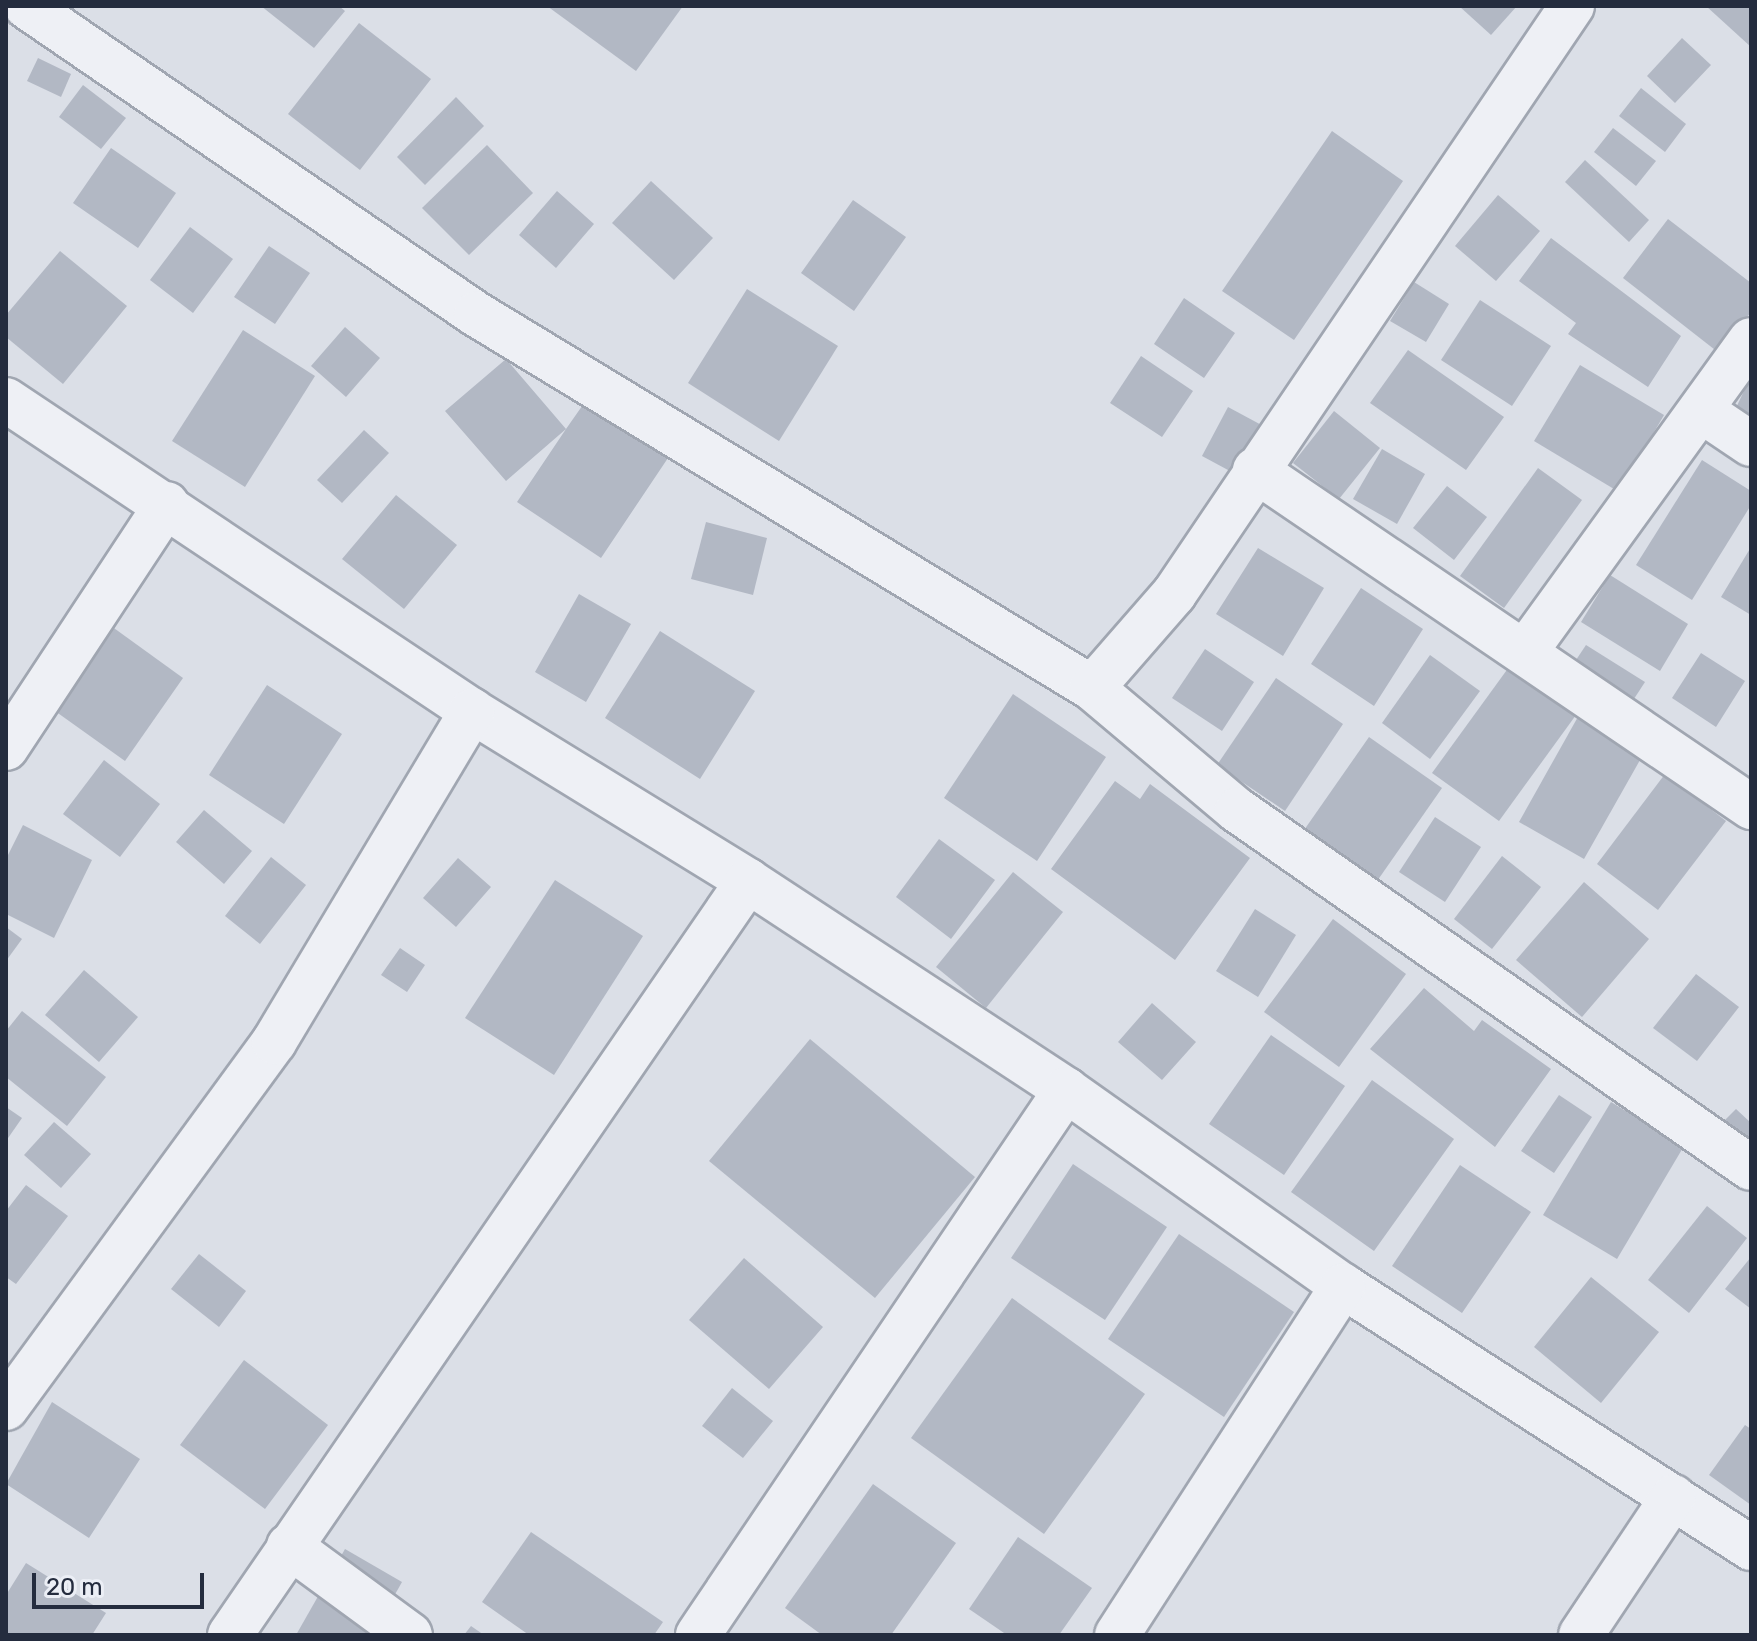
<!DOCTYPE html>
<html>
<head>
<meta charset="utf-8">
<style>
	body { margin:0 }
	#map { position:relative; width:1757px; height:1641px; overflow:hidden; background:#dbdfe7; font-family:Rubik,sans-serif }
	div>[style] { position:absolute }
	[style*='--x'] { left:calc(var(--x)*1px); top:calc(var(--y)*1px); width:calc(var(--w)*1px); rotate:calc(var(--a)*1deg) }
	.building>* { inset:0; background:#b2b8c4 }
	.roads { filter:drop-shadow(2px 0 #a0a6b1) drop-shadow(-2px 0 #a0a6b1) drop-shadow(0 2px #a0a6b1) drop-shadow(0 -2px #a0a6b1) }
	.minor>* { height:44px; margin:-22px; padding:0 22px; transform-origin:22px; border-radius:22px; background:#eef0f5 }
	span { translate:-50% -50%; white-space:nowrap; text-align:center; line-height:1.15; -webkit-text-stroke:6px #ebeef5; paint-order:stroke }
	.frame { position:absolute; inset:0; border:8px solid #242c3e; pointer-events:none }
	.scale { position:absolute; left:32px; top:1573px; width:172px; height:36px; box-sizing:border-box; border:4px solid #242c3e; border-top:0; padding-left:10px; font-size:24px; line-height:28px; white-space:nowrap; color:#242c3e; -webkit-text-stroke:6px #ebeef5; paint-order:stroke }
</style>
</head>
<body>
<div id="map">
	<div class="building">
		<i style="clip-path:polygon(261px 6px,339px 6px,345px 11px,314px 48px)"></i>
		<i style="clip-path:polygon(547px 6px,683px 6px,636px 71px)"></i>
		<i style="clip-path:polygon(1459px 6px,1517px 6px,1491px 35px)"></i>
		<i style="clip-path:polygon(1706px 6px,1751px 6px,1751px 47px)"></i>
		<i style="clip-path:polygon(359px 23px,431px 79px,360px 170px,288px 114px)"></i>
		<i style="clip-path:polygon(1682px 38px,1711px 65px,1675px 103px,1647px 76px)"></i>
		<i style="clip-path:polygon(38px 58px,71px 74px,61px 97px,27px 81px)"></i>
		<i style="clip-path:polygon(83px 85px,126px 118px,101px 149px,59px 117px)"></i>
		<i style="clip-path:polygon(1641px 88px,1686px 124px,1665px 152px,1619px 116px)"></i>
		<i style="clip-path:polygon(456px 97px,484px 126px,425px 185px,397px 157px)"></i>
		<i style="clip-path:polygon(1613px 128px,1656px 161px,1636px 186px,1594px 152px)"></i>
		<i style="clip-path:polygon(1332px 131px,1403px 181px,1294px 340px,1222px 291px)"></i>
		<i style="clip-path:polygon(487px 145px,533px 193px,469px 255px,422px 208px)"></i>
		<i style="clip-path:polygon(111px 148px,176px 193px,138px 248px,73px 203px)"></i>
		<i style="clip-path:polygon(1585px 160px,1649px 220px,1629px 242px,1565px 182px)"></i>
		<i style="clip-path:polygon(651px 181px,713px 238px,674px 280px,612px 223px)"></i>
		<i style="clip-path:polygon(557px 191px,594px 224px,556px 268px,519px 235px)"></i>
		<i style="clip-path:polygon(1498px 195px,1540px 231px,1496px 281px,1455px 246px)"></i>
		<i style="clip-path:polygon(853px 200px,906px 237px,854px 311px,801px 273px)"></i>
		<i style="clip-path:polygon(1668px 219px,1751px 283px,1751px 312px,1719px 353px,1623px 278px)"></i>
		<i style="clip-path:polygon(190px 227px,233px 259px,193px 313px,150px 280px)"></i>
		<i style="clip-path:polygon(1551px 238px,1681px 336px,1648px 387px,1568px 334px,1576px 323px,1519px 281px)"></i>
		<i style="clip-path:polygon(269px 246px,310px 273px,275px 324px,234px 297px)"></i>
		<i style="clip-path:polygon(60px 251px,127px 306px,63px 384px,6px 337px,6px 315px)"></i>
		<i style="clip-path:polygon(1414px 282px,1449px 304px,1426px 342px,1390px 321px)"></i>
		<i style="clip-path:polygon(747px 289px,838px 346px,779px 441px,688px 383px)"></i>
		<i style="clip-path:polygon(1184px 298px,1235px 333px,1204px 378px,1154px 344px)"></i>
		<i style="clip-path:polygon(1480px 300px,1551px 346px,1512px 406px,1441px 360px)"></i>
		<i style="clip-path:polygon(345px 327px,380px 358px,346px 397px,311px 366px)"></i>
		<i style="clip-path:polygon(243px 330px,315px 376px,245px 487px,172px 441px)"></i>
		<i style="clip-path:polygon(1408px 350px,1504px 417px,1466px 470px,1370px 403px)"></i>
		<i style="clip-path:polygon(1141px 356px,1193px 391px,1162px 437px,1110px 403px)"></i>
		<i style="clip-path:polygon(506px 359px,566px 429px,587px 399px,670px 455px,601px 558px,517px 502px,566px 429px,506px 481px,445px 411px)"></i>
		<i style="clip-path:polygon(1580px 365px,1664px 415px,1619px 492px,1534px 441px)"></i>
		<i style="clip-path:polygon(1751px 376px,1751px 438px,1727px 427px)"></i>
		<i style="clip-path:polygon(1228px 407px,1267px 428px,1241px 477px,1202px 456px)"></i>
		<i style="clip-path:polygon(1334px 411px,1380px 448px,1339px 499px,1293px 463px)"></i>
		<i style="clip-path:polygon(364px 430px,389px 453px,342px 503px,317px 480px)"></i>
		<i style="clip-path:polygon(1382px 449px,1425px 474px,1397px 524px,1353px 499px)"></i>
		<i style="clip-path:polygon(1702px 460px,1751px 491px,1751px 505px,1692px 600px,1636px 565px)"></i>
		<i style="clip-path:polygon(1538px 468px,1582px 500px,1504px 608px,1460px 576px)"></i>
		<i style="clip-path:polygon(1447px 486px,1487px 517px,1454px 560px,1413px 528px)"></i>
		<i style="clip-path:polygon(396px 495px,457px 545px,404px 609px,342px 559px)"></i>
		<i style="clip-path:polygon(706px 522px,767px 538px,753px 595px,691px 579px)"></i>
		<i style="clip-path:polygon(1751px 547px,1751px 615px,1721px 597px)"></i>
		<i style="clip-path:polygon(1258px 548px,1324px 588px,1283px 656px,1216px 614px)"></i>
		<i style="clip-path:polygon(1610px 575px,1688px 624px,1660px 671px,1581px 622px)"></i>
		<i style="clip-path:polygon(1361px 588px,1423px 629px,1374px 706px,1311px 664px)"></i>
		<i style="clip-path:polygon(579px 594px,631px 624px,586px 702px,535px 672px)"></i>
		<i style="clip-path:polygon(100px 618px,183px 678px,125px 761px,41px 701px)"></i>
		<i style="clip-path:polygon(660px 631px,755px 691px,700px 779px,605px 718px)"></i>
		<i style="clip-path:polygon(1586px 645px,1645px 682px,1630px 705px,1572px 666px)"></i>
		<i style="clip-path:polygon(1205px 649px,1254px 682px,1222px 731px,1172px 698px)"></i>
		<i style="clip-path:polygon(1701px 653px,1745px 681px,1716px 727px,1672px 698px)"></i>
		<i style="clip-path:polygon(1430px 655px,1480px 691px,1430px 759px,1382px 723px)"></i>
		<i style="clip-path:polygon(1509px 667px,1576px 715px,1499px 821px,1432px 773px)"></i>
		<i style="clip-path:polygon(1276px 678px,1343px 724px,1285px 811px,1217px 765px)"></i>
		<i style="clip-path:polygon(267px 685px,342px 734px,284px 824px,209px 775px)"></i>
		<i style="clip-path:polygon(1013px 694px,1106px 757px,1037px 861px,944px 798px)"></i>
		<i style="clip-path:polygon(1579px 715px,1644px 753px,1584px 859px,1519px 822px)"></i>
		<i style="clip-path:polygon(1369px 737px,1442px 788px,1375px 884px,1302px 833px)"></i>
		<i style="clip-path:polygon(104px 760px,160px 804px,120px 857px,63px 814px)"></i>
		<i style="clip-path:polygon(1665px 774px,1726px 821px,1658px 910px,1597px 864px)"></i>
		<i style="clip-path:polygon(1115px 781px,1140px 799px,1150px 784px,1250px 858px,1175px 960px,1051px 869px)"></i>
		<i style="clip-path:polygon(204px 810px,252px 851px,224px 884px,176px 842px)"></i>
		<i style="clip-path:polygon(1435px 817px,1481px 847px,1445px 902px,1399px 872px)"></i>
		<i style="clip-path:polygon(23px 825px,92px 860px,54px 938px,6px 914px,6px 859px)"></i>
		<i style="clip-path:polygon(939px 839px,995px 880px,951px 939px,896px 897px)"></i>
		<i style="clip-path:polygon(1502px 856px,1541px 887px,1492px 949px,1454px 919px)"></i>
		<i style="clip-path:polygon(271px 857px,306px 885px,260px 944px,225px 916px)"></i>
		<i style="clip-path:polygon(458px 858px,491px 887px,456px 927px,423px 898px)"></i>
		<i style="clip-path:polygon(1013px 872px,1063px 912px,986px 1008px,936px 967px)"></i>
		<i style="clip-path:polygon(555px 880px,643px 936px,554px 1075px,465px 1018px)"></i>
		<i style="clip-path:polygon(1584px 882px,1649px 939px,1582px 1017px,1516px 960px)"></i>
		<i style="clip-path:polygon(1255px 909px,1296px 935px,1258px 997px,1216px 971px)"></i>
		<i style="clip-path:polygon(1333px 919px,1406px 974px,1339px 1067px,1264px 1012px)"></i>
		<i style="clip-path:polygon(6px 927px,22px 939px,6px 961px)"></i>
		<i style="clip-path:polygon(400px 948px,425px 965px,407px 992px,381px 975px)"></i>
		<i style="clip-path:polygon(84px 970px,138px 1017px,99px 1062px,45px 1015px)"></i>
		<i style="clip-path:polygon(1696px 974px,1739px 1007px,1697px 1061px,1653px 1028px)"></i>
		<i style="clip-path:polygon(1424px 988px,1474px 1031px,1482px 1020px,1551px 1069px,1495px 1147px,1370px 1049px)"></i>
		<i style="clip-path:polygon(1152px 1003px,1196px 1042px,1162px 1080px,1118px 1042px)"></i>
		<i style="clip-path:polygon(22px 1011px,106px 1077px,67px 1126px,6px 1077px,6px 1031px)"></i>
		<i style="clip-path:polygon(1271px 1035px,1345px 1086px,1284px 1175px,1209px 1124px)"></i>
		<i style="clip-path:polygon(810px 1039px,975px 1177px,875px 1298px,709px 1161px)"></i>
		<i style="clip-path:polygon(1372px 1080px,1454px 1139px,1374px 1251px,1291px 1192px)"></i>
		<i style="clip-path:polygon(1559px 1095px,1592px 1117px,1554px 1173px,1521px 1151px)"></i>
		<i style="clip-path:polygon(1611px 1102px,1684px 1146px,1617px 1259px,1543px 1215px)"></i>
		<i style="clip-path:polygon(6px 1107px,22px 1118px,6px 1141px)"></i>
		<i style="clip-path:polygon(1736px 1109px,1751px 1123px,1751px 1148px,1724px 1121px)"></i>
		<i style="clip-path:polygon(54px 1122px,91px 1154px,61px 1188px,24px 1155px)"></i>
		<i style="clip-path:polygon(1073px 1164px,1167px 1227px,1105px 1320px,1011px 1258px)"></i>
		<i style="clip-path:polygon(1460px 1165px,1531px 1212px,1462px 1313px,1392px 1266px)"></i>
		<i style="clip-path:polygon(26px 1185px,68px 1216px,16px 1284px,6px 1277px,6px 1211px)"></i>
		<i style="clip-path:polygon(1707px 1206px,1747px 1238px,1689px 1313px,1648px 1280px)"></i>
		<i style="clip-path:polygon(1179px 1234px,1294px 1312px,1224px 1417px,1108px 1339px)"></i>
		<i style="clip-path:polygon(199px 1254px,246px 1291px,219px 1327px,171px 1289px)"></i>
		<i style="clip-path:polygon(1751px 1257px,1751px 1309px,1725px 1289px)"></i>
		<i style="clip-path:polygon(744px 1258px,823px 1327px,769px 1389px,689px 1320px)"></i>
		<i style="clip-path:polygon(1591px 1277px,1659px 1332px,1601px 1403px,1534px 1347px)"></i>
		<i style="clip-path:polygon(1012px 1298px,1145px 1394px,1044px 1534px,911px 1438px)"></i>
		<i style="clip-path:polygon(244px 1360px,328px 1425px,265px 1509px,180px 1445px)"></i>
		<i style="clip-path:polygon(732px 1388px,773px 1421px,743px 1458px,702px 1426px)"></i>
		<i style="clip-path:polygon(52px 1402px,140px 1459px,89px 1538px,6px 1484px)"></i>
		<i style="clip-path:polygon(1745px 1425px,1751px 1429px,1751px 1505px,1709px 1475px)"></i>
		<i style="clip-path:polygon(873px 1484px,956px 1543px,891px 1635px,822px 1635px,785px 1608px)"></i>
		<i style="clip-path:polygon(531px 1532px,663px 1622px,654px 1635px,529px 1635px,482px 1602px)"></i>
		<i style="clip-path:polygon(1018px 1537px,1092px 1588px,1059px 1635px,1007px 1635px,969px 1609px)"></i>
		<i style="clip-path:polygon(345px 1549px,402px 1582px,372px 1635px,296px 1635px)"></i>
		<i style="clip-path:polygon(26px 1563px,106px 1613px,92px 1635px,6px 1635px,6px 1595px)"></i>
		<i style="clip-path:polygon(471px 1626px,484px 1635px,464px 1635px)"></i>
	</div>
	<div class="roads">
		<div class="minor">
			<i style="--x:26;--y:6;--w:545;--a:34.39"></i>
			<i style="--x:476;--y:314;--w:721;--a:31.26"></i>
			<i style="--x:1092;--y:688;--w:189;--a:40.1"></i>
			<i style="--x:1237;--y:810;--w:626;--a:34.86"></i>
			<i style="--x:6;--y:400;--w:560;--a:33.72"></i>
			<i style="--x:472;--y:711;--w:324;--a:31.6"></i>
			<i style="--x:748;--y:881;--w:381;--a:33.3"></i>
			<i style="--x:1066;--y:1090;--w:339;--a:35.3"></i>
			<i style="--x:1343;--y:1286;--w:485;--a:32.7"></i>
			<i style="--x:1702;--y:411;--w:59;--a:34"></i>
			<i style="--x:1255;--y:470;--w:600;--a:34.19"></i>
			<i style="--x:1525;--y:652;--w:385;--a:-54.1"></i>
			<i style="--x:1092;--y:688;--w:125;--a:-48.9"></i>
			<i style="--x:1174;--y:594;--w:710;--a:-55.91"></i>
			<i style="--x:6;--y:748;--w:292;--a:-56.6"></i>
			<i style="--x:6;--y:1408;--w:454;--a:-53.8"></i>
			<i style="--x:274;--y:1042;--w:386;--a:-59.1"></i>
			<i style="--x:289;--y:1546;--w:150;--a:36.3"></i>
			<i style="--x:230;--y:1635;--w:915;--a:-55.51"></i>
			<i style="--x:698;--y:1635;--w:658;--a:-55.97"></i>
			<i style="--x:1117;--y:1635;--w:416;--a:-57.1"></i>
			<i style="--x:1581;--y:1635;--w:166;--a:-56.3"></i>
		</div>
	</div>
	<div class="frame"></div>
	<div class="scale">20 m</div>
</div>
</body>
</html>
